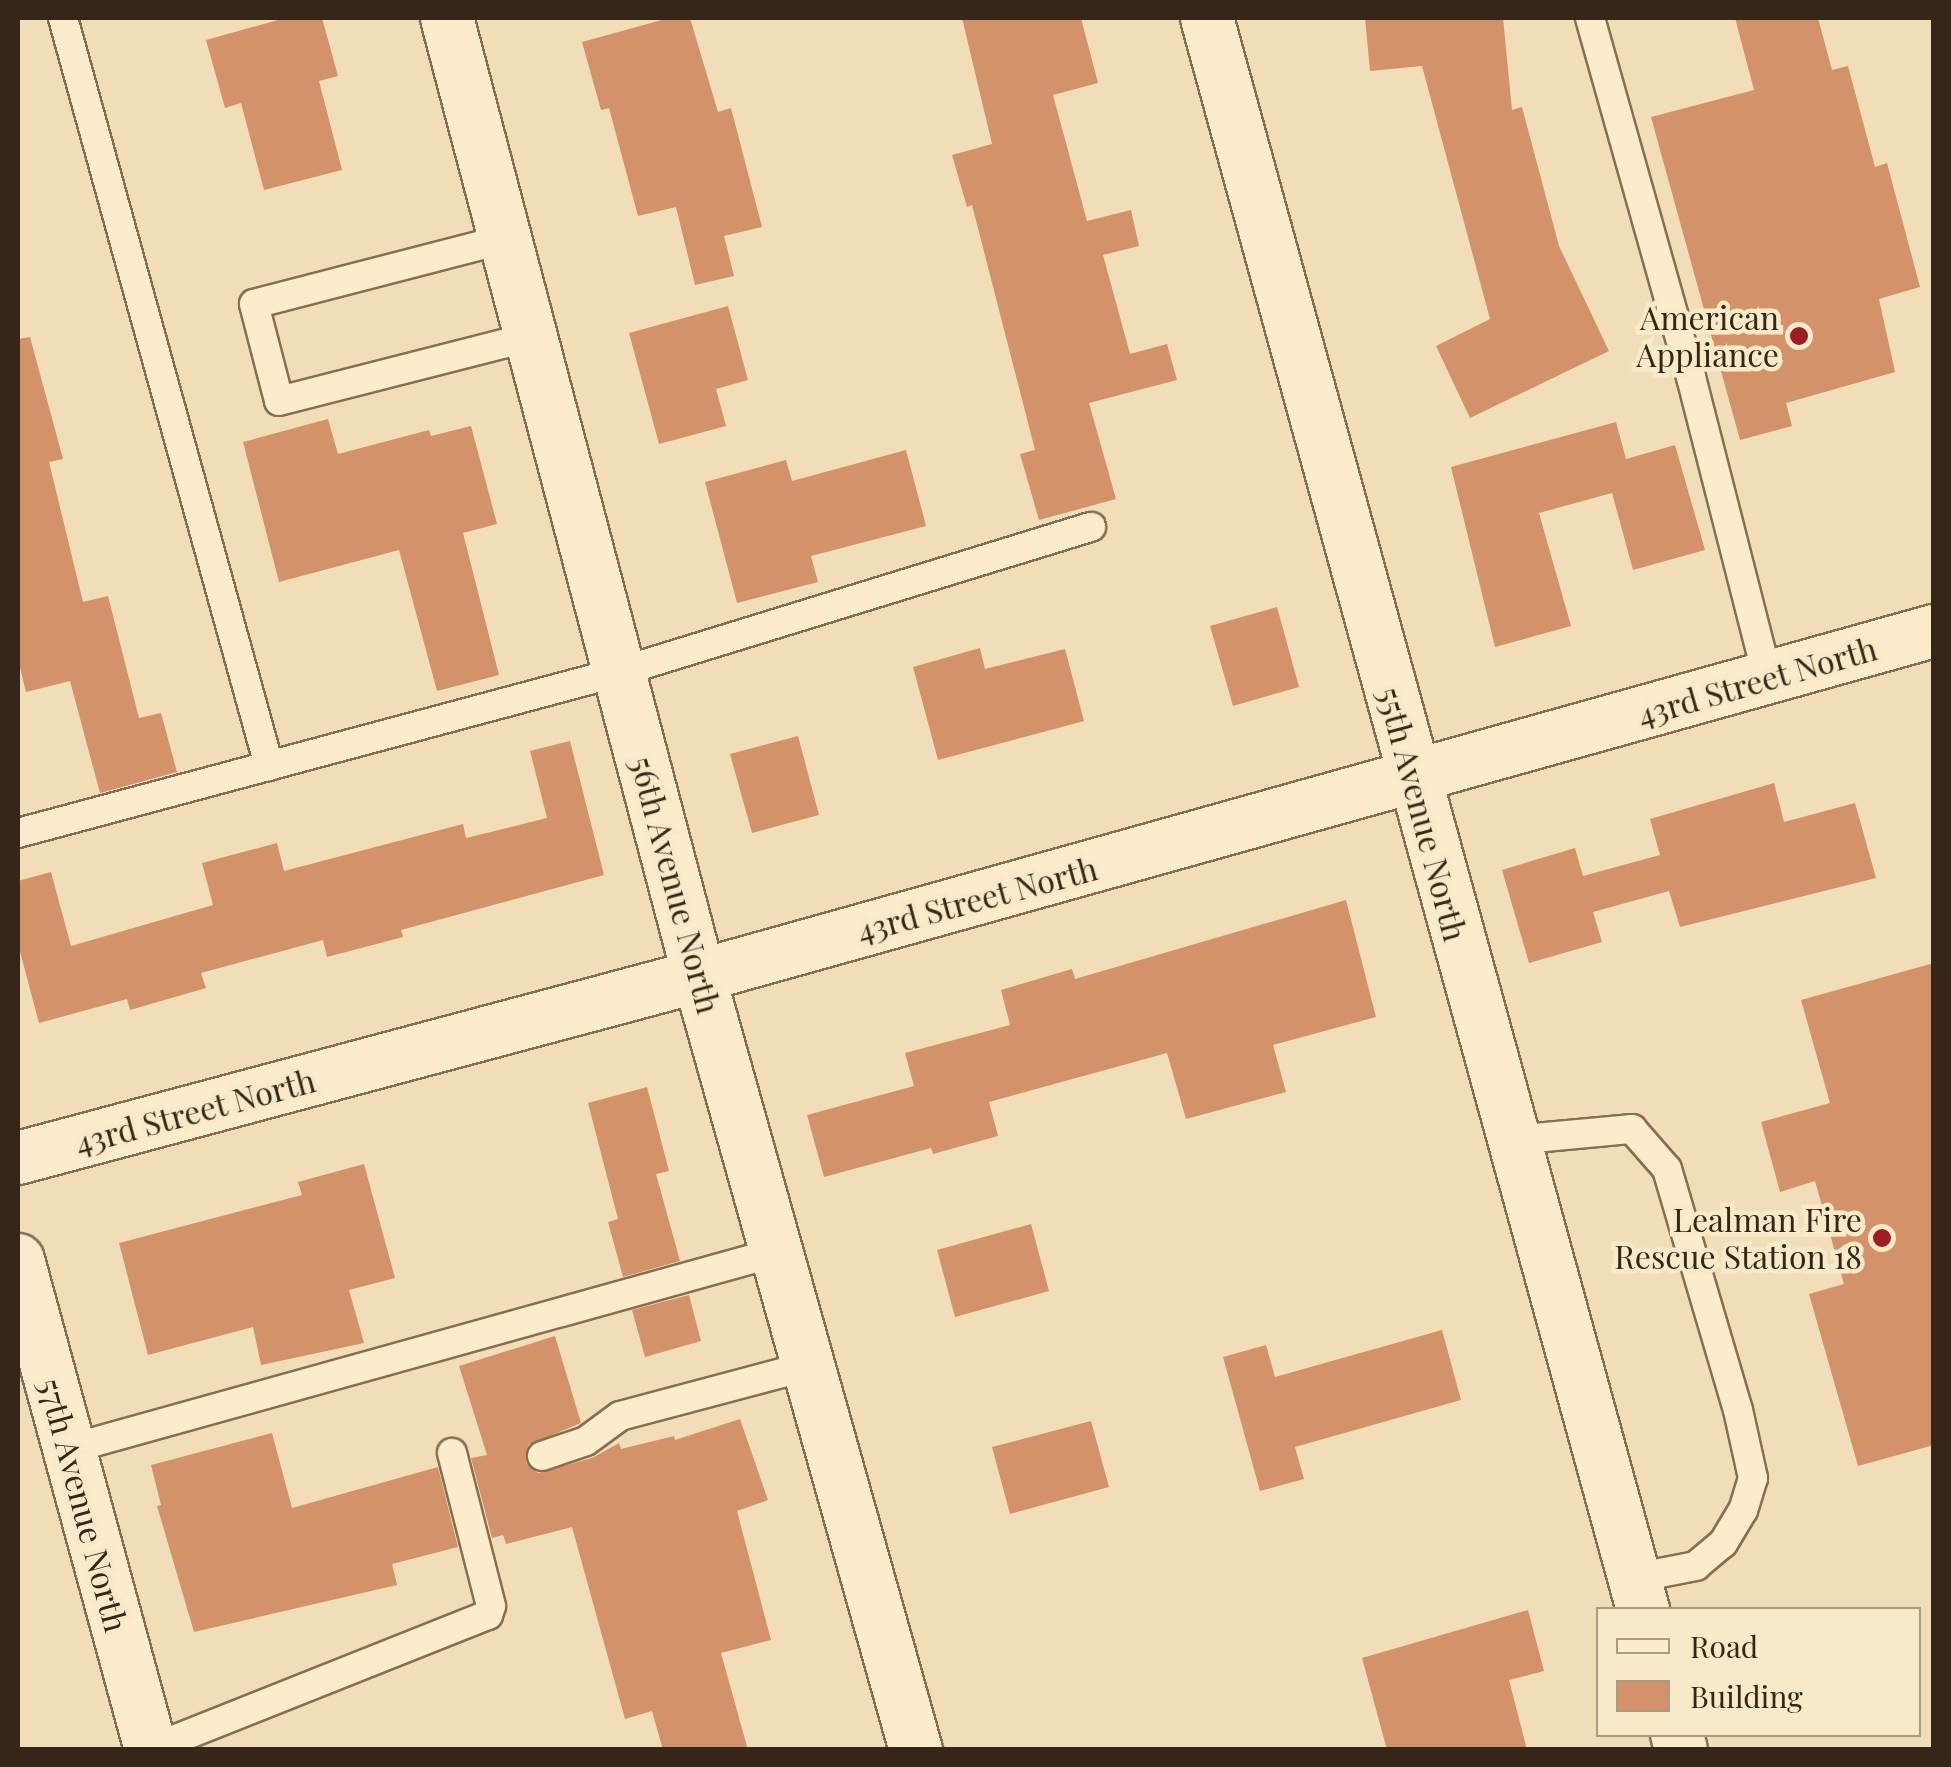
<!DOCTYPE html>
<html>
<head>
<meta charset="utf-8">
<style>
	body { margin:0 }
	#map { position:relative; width:1951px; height:1767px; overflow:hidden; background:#f1deb8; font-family:"Playfair Display",serif }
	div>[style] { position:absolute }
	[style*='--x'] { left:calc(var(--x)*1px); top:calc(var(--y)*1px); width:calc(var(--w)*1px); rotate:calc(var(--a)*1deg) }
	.building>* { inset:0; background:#d3926a }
	.roads { filter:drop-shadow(2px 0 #886d52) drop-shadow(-2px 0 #886d52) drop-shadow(0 2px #886d52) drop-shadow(0 -2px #886d52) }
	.service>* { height:28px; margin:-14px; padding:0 14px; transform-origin:14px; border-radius:14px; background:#fceccb }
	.minor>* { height:52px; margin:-26px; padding:0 26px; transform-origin:26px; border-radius:26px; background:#fceccb }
	.dots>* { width:28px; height:28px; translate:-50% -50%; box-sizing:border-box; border:5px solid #f8e9c8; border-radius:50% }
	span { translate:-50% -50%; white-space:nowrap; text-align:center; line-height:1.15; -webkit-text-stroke:9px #f8e9c8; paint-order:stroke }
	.poi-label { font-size:32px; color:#352619 }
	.right { translate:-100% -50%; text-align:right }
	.street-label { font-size:32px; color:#352619 }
	.frame { position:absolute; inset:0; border:20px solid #352619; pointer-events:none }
	.legend { position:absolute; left:1596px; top:1607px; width:325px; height:130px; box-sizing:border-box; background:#f8e9c8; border:2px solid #aa9b82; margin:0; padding:12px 18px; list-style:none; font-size:30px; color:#352619 }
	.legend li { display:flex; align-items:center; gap:20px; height:50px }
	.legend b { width:50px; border:2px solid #aa9b82 }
</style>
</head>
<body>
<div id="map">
	<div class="building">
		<i style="clip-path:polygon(285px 18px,322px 18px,338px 76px,319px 81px,342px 170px,264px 190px,241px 103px,225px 108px,206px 40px)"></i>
		<i style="clip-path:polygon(669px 18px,690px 18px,718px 112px,731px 108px,762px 227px,724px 236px,734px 276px,695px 285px,676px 207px,638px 216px,609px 108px,601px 110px,582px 42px)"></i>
		<i style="clip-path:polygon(962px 18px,1081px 18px,1098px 83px,1053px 95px,1087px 221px,1131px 210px,1139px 246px,1103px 255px,1130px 354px,1167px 344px,1177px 380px,1089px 403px,1116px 499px,1039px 520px,1020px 454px,1035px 450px,972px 205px,967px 207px,952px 155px,992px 144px)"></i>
		<i style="clip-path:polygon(1365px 18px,1503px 18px,1512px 110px,1522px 107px,1559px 246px,1609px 351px,1470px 418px,1436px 346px,1490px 319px,1422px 66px,1370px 71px)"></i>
		<i style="clip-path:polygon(1735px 18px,1818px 18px,1832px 70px,1848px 66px,1875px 167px,1887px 163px,1920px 287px,1879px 299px,1895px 372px,1786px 403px,1792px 426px,1740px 440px,1651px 117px,1754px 90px)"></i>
		<i style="clip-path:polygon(728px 306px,748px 380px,716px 389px,726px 426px,659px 444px,629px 333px)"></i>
		<i style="clip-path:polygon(30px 337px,63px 459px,49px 462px,83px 602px,108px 596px,139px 718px,161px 713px,177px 772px,100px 793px,70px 681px,26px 692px,18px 660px,18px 339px)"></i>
		<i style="clip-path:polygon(328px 419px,338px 454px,429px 430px,431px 436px,471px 426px,497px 524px,463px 533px,499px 675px,437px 691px,399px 550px,279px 582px,243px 442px)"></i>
		<i style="clip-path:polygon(1616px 422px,1626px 459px,1675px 445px,1705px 550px,1633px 570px,1612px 493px,1539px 513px,1571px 626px,1495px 647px,1451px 467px)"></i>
		<i style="clip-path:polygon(906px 450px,926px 526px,811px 556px,818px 582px,737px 603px,705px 482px,786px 460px,792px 481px)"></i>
		<i style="clip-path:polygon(1277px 607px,1299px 687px,1233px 706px,1210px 626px)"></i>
		<i style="clip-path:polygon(980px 648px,985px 669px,1065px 649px,1084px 721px,938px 760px,913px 667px)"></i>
		<i style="clip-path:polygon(798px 736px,819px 815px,752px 833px,730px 754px)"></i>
		<i style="clip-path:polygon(570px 741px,604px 875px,401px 930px,403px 937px,327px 957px,323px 940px,201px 973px,206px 988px,130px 1010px,127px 999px,39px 1023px,18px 944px,18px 881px,51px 872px,71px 946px,213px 905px,202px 863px,277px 843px,284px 871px,463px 824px,466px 838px,547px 818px,530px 751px)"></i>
		<i style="clip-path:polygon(1774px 783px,1784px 822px,1855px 803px,1876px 878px,1680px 927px,1669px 891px,1593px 912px,1602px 942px,1529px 963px,1502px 870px,1575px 848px,1583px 876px,1660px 855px,1650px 819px)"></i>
		<i style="clip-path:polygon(1346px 900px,1376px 1017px,1273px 1045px,1286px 1092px,1186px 1119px,1167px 1053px,989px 1102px,998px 1136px,933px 1154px,931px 1148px,824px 1177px,807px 1115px,914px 1086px,905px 1053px,1010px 1025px,1001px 990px,1072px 969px,1075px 979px)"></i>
		<i style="clip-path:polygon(1934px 963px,1934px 1445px,1858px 1466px,1809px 1294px,1844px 1284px,1815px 1181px,1780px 1192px,1761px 1122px,1830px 1103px,1801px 1000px)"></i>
		<i style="clip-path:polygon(647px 1087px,669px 1171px,656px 1174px,680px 1261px,623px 1277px,608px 1222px,618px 1219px,588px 1103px)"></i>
		<i style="clip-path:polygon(364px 1164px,395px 1278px,349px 1290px,364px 1343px,261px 1365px,253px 1327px,148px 1355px,119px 1243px,302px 1195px,298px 1182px)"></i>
		<i style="clip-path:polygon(1031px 1224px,1049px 1291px,955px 1317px,937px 1250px)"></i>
		<i style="clip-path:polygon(689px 1295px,701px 1341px,645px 1357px,632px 1310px)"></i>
		<i style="clip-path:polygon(1442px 1330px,1461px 1400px,1295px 1447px,1304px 1479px,1260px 1491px,1223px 1357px,1266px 1345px,1275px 1377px)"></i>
		<i style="clip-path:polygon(555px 1336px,581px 1423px,528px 1445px,526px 1463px,538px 1473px,592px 1458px,619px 1443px,621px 1449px,674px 1436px,675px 1440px,740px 1419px,768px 1500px,737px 1511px,771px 1640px,721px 1653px,748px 1750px,663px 1750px,652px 1711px,625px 1719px,572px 1527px,506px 1544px,503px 1535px,492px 1538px,471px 1458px,487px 1455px,459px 1366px)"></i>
		<i style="clip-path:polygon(1091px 1421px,1109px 1487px,1010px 1514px,992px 1447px)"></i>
		<i style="clip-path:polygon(272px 1433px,292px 1508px,438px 1467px,458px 1547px,392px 1564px,397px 1585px,194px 1632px,157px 1506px,161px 1505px,151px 1465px)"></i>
		<i style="clip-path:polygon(1528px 1610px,1544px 1671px,1509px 1680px,1527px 1750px,1387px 1750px,1362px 1658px)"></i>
	</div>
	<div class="roads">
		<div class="service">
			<i style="--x:63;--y:18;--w:776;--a:74.6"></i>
			<i style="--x:1590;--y:18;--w:373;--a:74.3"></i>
			<i style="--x:1691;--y:377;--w:311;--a:75.7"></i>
			<i style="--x:505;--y:239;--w:259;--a:165.5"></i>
			<i style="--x:254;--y:304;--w:100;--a:75.5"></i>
			<i style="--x:279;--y:401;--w:260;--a:-14.3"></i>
			<i style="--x:18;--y:833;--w:622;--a:-15"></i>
			<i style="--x:619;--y:672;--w:494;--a:-17.1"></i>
			<i style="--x:1513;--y:1140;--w:120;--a:-5.3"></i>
			<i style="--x:1632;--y:1129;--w:53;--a:48.8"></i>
			<i style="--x:1667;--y:1169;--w:251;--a:73.6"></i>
			<i style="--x:1738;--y:1410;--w:70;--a:77.6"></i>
			<i style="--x:1753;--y:1478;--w:34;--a:107"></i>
			<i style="--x:1743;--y:1510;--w:39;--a:121"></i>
			<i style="--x:1723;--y:1543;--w:35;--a:140"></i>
			<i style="--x:1696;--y:1566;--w:63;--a:169"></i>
			<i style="--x:69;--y:1449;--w:735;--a:-15.55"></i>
			<i style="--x:542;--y:1456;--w:46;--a:-18.8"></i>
			<i style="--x:586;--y:1441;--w:42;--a:-36.3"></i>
			<i style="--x:620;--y:1416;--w:195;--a:-14.9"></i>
			<i style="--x:151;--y:1749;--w:363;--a:-21.7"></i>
			<i style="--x:488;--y:1615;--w:9;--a:-72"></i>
			<i style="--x:491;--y:1606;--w:158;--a:-104.3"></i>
		</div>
		<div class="minor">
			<i style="--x:447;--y:18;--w:991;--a:75.26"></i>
			<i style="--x:699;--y:976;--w:804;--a:74.34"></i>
			<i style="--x:1207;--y:18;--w:1651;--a:74.68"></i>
			<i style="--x:18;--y:1158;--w:705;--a:-14.96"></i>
			<i style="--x:699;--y:976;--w:1282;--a:-15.61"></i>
			<i style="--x:18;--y:1260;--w:508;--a:74.81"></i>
			<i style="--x:1677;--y:1734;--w:16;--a:76"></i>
		</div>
	</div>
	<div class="dots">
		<i style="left:1799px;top:336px;background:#9c1d22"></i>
		<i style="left:1882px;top:1238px;background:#9c1d22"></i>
	</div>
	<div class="poi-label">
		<span class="right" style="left:1779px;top:336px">American<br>Appliance</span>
		<span class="right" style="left:1862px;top:1238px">Lealman Fire<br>Rescue Station 18</span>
	</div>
	<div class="street-label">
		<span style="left:1757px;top:681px;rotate:-16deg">43rd Street North</span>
		<span style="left:1423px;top:814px;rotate:75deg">55th Avenue North</span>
		<span style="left:676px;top:885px;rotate:75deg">56th Avenue North</span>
		<span style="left:977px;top:899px;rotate:-15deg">43rd Street North</span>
		<span style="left:195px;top:1111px;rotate:-15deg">43rd Street North</span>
		<span style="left:84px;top:1505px;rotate:75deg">57th Avenue North</span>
	</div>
	<div class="frame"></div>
	<ul class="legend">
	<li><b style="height:12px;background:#fceccb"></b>Road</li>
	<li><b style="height:28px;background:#d3926a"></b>Building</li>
	</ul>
</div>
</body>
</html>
